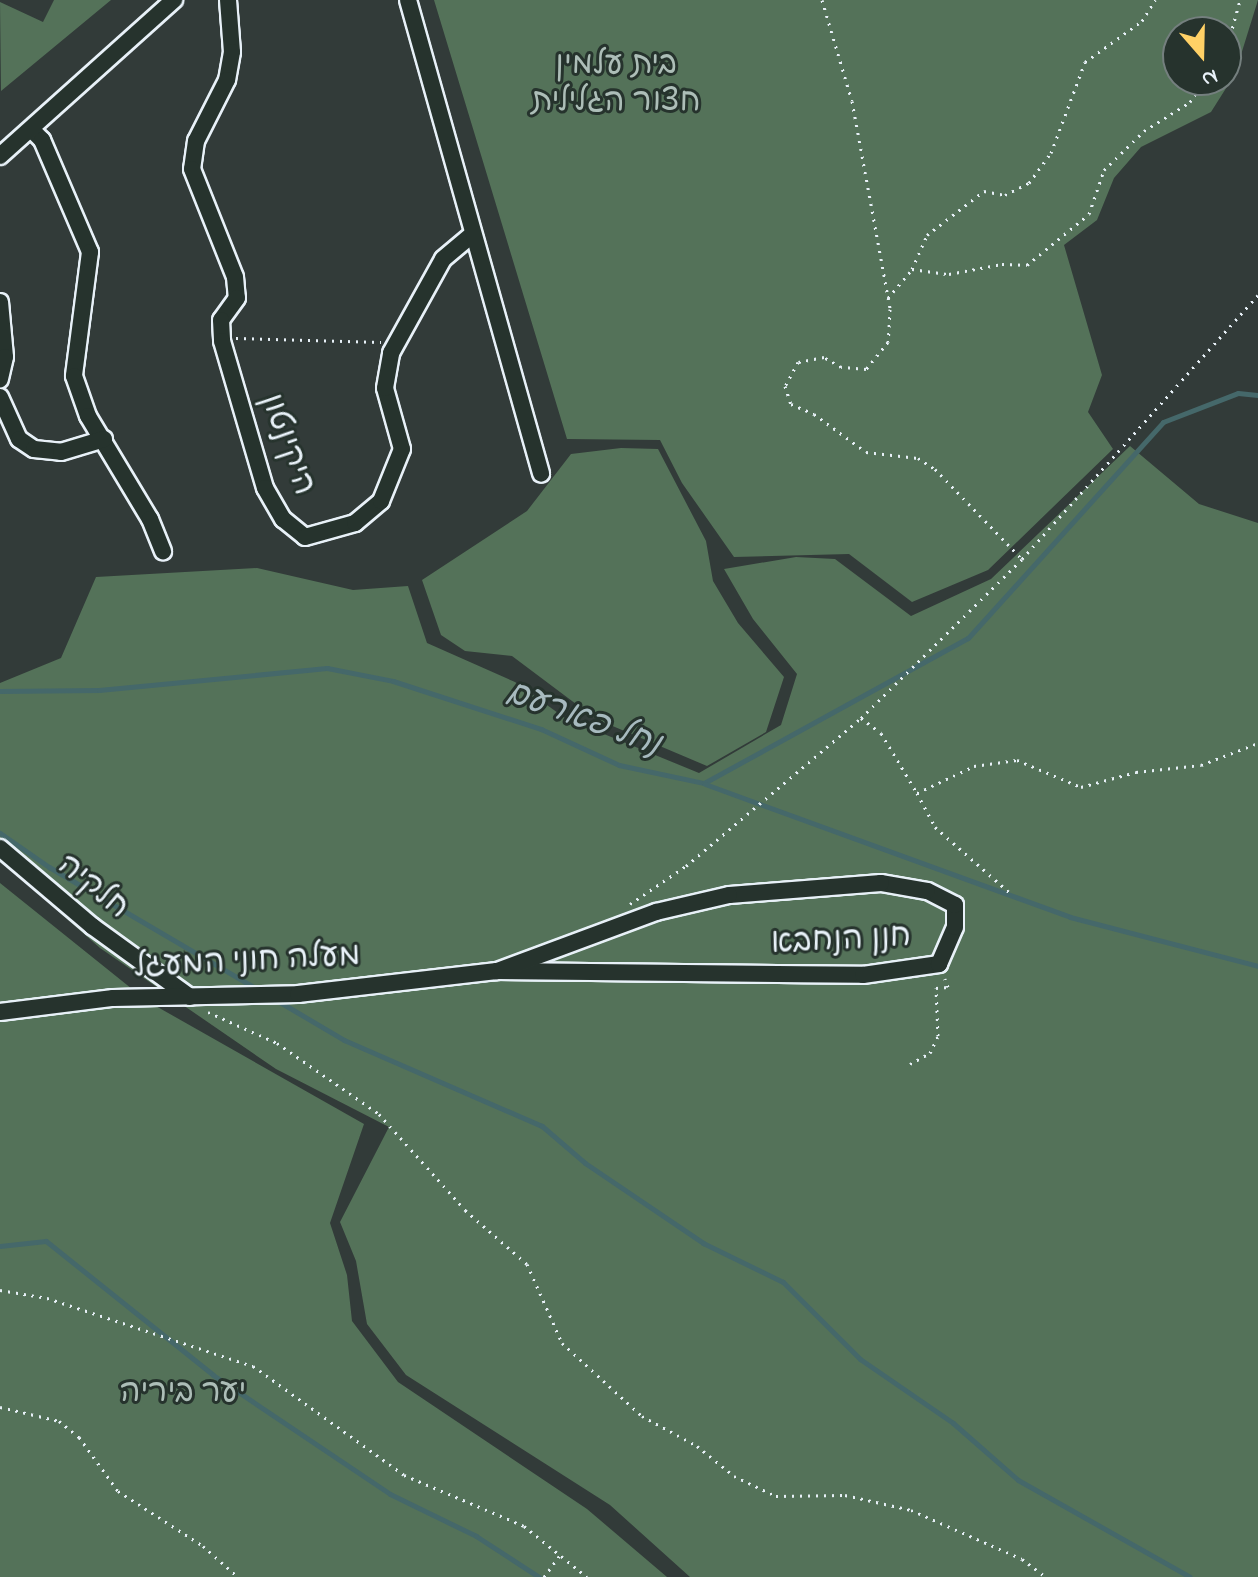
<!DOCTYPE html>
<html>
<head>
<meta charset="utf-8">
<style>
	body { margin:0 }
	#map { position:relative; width:1258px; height:1577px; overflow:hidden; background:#323b39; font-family:"Indie Flower","Playpen Sans Hebrew",sans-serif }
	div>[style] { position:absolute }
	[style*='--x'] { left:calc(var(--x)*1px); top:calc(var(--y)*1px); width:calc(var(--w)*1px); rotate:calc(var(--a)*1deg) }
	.green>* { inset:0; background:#547259 }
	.stream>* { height:5px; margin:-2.5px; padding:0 2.5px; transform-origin:2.5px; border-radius:2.5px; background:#45686a }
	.path>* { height:3px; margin-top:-1.5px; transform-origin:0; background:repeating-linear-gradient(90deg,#e8f1f8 0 2px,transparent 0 8px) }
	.roads { filter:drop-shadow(2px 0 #e8f1f8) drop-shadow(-2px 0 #e8f1f8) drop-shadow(0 2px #e8f1f8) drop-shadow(0 -2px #e8f1f8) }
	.minor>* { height:16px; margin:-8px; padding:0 8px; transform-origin:8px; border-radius:8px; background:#26332d }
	span { translate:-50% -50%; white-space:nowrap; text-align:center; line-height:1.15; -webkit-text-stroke:6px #26332d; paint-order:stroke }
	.park-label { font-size:32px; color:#adbeb8 }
	.street-label { font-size:32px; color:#e8f1f8 }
	.water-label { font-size:34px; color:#a7babf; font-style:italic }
	.north { position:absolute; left:1162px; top:16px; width:80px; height:80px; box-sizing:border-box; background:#26332d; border:2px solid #747f7e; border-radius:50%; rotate:160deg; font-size:22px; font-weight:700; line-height:32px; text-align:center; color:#e8f1f8 }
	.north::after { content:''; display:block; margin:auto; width:28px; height:36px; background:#ffd166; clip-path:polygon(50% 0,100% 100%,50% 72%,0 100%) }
</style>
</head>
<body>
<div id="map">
	<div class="green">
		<i style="clip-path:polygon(54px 0,111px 0,1px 91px,0 2px,43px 22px)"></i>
		<i style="clip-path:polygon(evenodd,434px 0,1258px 0,1235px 74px,1211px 112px,1141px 147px,1114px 178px,1097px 220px,1064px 245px,1102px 375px,1088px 412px,1113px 449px,988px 570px,912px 602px,849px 554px,734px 557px,682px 483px,660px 440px,567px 439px,434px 0,1178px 32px,1226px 32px,1226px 80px,1178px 80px,1178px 32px)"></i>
		<i style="clip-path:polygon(1130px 446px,1199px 504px,1258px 523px,1258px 1577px,690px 1577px,610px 1505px,406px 1375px,367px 1324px,356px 1261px,340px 1222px,389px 1127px,276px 1069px,100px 948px,0 860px,0 683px,61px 658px,96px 577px,257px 568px,353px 590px,408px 586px,427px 643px,515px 682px,565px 718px,699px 773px,781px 725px,797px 674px,753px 619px,724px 569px,796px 557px,835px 559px,911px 616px,991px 579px)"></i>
		<i style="clip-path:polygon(621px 448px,658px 449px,706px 541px,713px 581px,738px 623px,784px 677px,766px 732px,707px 766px,596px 719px,512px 656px,465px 651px,441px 635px,422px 580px,527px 511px,571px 454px)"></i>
		<i style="clip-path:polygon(0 883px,147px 1001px,364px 1124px,330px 1223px,347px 1275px,352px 1321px,398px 1382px,587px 1509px,667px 1577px,0 1577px)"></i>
	</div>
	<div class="stream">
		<i style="--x:0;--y:691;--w:99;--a:-0.6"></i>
		<i style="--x:99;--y:690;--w:229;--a:-5.5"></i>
		<i style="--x:327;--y:668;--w:67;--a:11.1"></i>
		<i style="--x:393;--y:681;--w:156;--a:18"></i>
		<i style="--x:541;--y:729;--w:86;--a:24.8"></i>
		<i style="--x:619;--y:765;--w:87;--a:12"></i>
		<i style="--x:704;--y:783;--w:301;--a:-28.8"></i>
		<i style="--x:968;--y:638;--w:291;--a:-47.9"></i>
		<i style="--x:1163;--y:422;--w:80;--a:-21.1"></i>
		<i style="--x:1238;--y:393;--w:20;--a:6"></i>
		<i style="--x:705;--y:784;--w:388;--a:20"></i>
		<i style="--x:1070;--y:917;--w:194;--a:14.6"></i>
		<i style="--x:0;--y:833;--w:60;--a:34.8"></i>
		<i style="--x:49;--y:867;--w:243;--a:30.4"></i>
		<i style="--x:278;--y:1001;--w:77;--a:30.6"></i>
		<i style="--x:344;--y:1040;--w:216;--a:23.5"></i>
		<i style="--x:542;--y:1126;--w:57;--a:40.7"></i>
		<i style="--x:585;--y:1163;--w:143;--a:34.1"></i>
		<i style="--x:703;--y:1243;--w:89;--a:26"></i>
		<i style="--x:783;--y:1282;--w:109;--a:45"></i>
		<i style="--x:860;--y:1359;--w:113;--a:34.5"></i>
		<i style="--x:953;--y:1423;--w:86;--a:41.2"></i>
		<i style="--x:1018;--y:1480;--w:197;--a:29.4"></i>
		<i style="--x:0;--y:1246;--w:46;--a:-6.2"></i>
		<i style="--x:46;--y:1241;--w:214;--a:38.7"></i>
		<i style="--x:213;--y:1375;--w:213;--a:33.9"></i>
		<i style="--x:390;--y:1494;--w:96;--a:26"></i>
		<i style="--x:476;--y:1536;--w:75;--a:33.1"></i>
	</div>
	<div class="path">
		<i style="--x:822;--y:0;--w:105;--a:73.5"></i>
		<i style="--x:852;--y:101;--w:211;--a:79.6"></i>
		<i style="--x:890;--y:309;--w:33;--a:93"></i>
		<i style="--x:888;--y:342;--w:35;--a:129"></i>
		<i style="--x:866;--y:369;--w:25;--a:-175"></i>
		<i style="--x:841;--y:367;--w:20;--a:-150"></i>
		<i style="--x:824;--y:357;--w:26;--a:169"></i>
		<i style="--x:798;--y:362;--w:27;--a:118"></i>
		<i style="--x:785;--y:386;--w:19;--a:72"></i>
		<i style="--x:791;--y:404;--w:25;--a:23"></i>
		<i style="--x:814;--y:414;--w:64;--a:36.2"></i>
		<i style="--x:866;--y:452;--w:52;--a:6.6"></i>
		<i style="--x:918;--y:458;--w:20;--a:33"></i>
		<i style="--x:935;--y:469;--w:125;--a:46"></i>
		<i style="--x:1226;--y:51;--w:53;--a:-74.6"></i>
		<i style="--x:912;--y:269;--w:37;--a:8"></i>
		<i style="--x:949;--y:274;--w:54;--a:-10.7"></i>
		<i style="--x:1002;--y:264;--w:25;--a:2"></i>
		<i style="--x:1027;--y:265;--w:80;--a:-39.4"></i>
		<i style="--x:1089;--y:214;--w:46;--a:-71.2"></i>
		<i style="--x:1104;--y:170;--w:56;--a:-44.3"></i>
		<i style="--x:1144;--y:131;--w:54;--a:-32.2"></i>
		<i style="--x:1190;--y:102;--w:27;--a:-56"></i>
		<i style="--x:888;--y:298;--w:38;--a:-50"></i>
		<i style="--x:912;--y:269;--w:37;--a:-66"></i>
		<i style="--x:927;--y:235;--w:72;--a:-37.7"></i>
		<i style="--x:984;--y:191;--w:21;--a:11"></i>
		<i style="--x:1005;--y:195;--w:27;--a:-27"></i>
		<i style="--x:1029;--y:183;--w:37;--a:-54"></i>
		<i style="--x:1051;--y:153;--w:97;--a:-69.5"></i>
		<i style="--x:1085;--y:62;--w:70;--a:-35.7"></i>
		<i style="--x:1142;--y:21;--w:25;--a:-58"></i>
		<i style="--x:236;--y:338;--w:145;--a:1.6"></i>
		<i style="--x:861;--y:718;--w:226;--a:-44.6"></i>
		<i style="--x:1022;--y:559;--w:354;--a:-48.2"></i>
		<i style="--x:917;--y:793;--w:38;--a:62"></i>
		<i style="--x:935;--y:827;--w:100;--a:41.3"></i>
		<i style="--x:630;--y:904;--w:68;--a:-34.2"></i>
		<i style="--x:686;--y:866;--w:229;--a:-40.2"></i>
		<i style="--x:861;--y:718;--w:25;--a:37"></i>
		<i style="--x:881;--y:733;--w:70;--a:59"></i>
		<i style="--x:917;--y:793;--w:63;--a:-25.3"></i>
		<i style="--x:974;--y:766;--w:43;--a:-7.9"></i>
		<i style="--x:1017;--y:760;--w:69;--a:22.9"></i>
		<i style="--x:1081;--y:787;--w:57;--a:-15.3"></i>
		<i style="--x:1136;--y:772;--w:65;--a:-6.1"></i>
		<i style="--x:1201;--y:765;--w:61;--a:-21.1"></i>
		<i style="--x:208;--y:1012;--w:76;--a:24.2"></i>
		<i style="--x:277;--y:1043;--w:124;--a:34.8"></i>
		<i style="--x:379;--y:1114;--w:129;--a:48.1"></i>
		<i style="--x:465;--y:1210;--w:82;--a:41.1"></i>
		<i style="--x:527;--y:1264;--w:86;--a:66.1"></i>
		<i style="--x:562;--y:1343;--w:108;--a:42.4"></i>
		<i style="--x:642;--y:1416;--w:63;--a:28.6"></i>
		<i style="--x:697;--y:1446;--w:48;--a:39"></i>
		<i style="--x:734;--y:1476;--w:47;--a:25.5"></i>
		<i style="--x:776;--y:1496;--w:69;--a:-0.8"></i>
		<i style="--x:845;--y:1495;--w:68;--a:12.8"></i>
		<i style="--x:911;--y:1510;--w:121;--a:23.8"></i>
		<i style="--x:1022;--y:1559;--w:30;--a:37"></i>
		<i style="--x:910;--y:1064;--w:23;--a:-29"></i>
		<i style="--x:930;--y:1053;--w:19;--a:-65"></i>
		<i style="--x:938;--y:1036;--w:48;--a:-92.4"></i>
		<i style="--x:936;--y:988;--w:12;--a:-5"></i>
		<i style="--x:948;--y:987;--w:9;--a:-111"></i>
		<i style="--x:0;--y:1290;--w:48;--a:9.7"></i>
		<i style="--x:47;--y:1298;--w:217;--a:18.3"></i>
		<i style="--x:253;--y:1366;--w:186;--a:35.8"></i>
		<i style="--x:404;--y:1475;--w:130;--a:23"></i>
		<i style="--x:524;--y:1526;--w:81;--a:39"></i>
		<i style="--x:0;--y:1407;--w:61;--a:13.3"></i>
		<i style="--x:59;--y:1421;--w:26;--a:39"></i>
		<i style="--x:79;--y:1437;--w:67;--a:54.2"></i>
		<i style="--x:118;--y:1491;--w:101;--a:32.9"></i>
		<i style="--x:203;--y:1546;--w:47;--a:41.5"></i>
		<i style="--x:544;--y:1577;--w:29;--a:-54"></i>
	</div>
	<div class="roads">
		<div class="minor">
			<i style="--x:228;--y:0;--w:52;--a:85.6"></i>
			<i style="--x:232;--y:52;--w:28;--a:100"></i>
			<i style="--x:227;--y:80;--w:68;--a:116.9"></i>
			<i style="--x:196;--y:141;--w:28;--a:98"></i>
			<i style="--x:192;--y:169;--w:116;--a:68.3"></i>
			<i style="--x:235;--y:277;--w:21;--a:85"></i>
			<i style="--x:237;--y:298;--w:27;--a:126"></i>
			<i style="--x:221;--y:320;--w:21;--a:87"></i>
			<i style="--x:222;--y:341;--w:153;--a:73.7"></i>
			<i style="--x:265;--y:488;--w:36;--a:60"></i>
			<i style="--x:283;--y:519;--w:28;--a:39"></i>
			<i style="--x:305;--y:537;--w:52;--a:-15.6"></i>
			<i style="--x:355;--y:523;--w:34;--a:-40"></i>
			<i style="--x:381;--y:501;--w:56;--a:-68"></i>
			<i style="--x:402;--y:449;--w:63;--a:-105.6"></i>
			<i style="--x:385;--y:388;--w:36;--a:-80"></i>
			<i style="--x:391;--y:353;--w:107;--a:-61"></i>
			<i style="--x:443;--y:259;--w:35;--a:-40"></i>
			<i style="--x:408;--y:0;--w:492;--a:74.3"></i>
			<i style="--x:31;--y:129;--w:16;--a:45"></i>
			<i style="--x:42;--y:140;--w:122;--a:66.8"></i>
			<i style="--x:90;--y:252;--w:125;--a:97.4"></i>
			<i style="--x:74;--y:376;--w:42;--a:70.7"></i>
			<i style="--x:88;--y:416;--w:120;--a:59"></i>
			<i style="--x:150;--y:519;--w:35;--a:68"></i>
			<i style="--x:0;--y:156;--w:234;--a:-41.9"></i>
			<i style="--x:0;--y:302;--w:55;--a:84.8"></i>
			<i style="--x:5;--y:357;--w:23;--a:103"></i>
			<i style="--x:0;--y:397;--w:46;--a:65.7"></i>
			<i style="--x:19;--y:439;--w:18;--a:34"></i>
			<i style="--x:34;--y:449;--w:27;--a:6"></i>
			<i style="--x:61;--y:452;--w:45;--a:-16.8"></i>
			<i style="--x:0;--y:848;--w:121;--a:40.3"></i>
			<i style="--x:92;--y:926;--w:121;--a:35.9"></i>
			<i style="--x:0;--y:1012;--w:114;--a:-7.1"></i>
			<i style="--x:113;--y:998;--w:185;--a:-1.2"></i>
			<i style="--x:298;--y:994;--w:200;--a:-6.6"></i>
			<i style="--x:497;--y:971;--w:366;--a:0.6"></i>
			<i style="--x:863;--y:975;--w:77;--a:-8.2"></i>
			<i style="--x:939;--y:964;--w:40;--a:-66.6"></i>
			<i style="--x:955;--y:927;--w:22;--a:-90"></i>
			<i style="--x:955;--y:905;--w:31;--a:-153"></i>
			<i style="--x:927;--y:891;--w:47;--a:-170.1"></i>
			<i style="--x:881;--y:883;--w:152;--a:175.5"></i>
			<i style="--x:729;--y:895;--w:75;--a:166.9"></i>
			<i style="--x:656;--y:912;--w:170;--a:159.6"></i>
		</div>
	</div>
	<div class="park-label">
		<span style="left:616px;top:85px">בית עלמין<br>חצור הגלילית</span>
		<span style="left:183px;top:1394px">יער ביריה</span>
	</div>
	<div class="street-label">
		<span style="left:286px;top:445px;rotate:70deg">היקינטון</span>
		<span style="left:92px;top:888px;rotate:39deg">חלקיה</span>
		<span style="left:841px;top:942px;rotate:-3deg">חנן הנחבא</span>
		<span style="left:247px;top:963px;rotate:-3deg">מעלה חוני המעגל</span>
	</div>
	<div class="water-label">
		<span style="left:583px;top:720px;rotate:20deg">נחל פארעם</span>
	</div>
	<div class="north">N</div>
</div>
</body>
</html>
